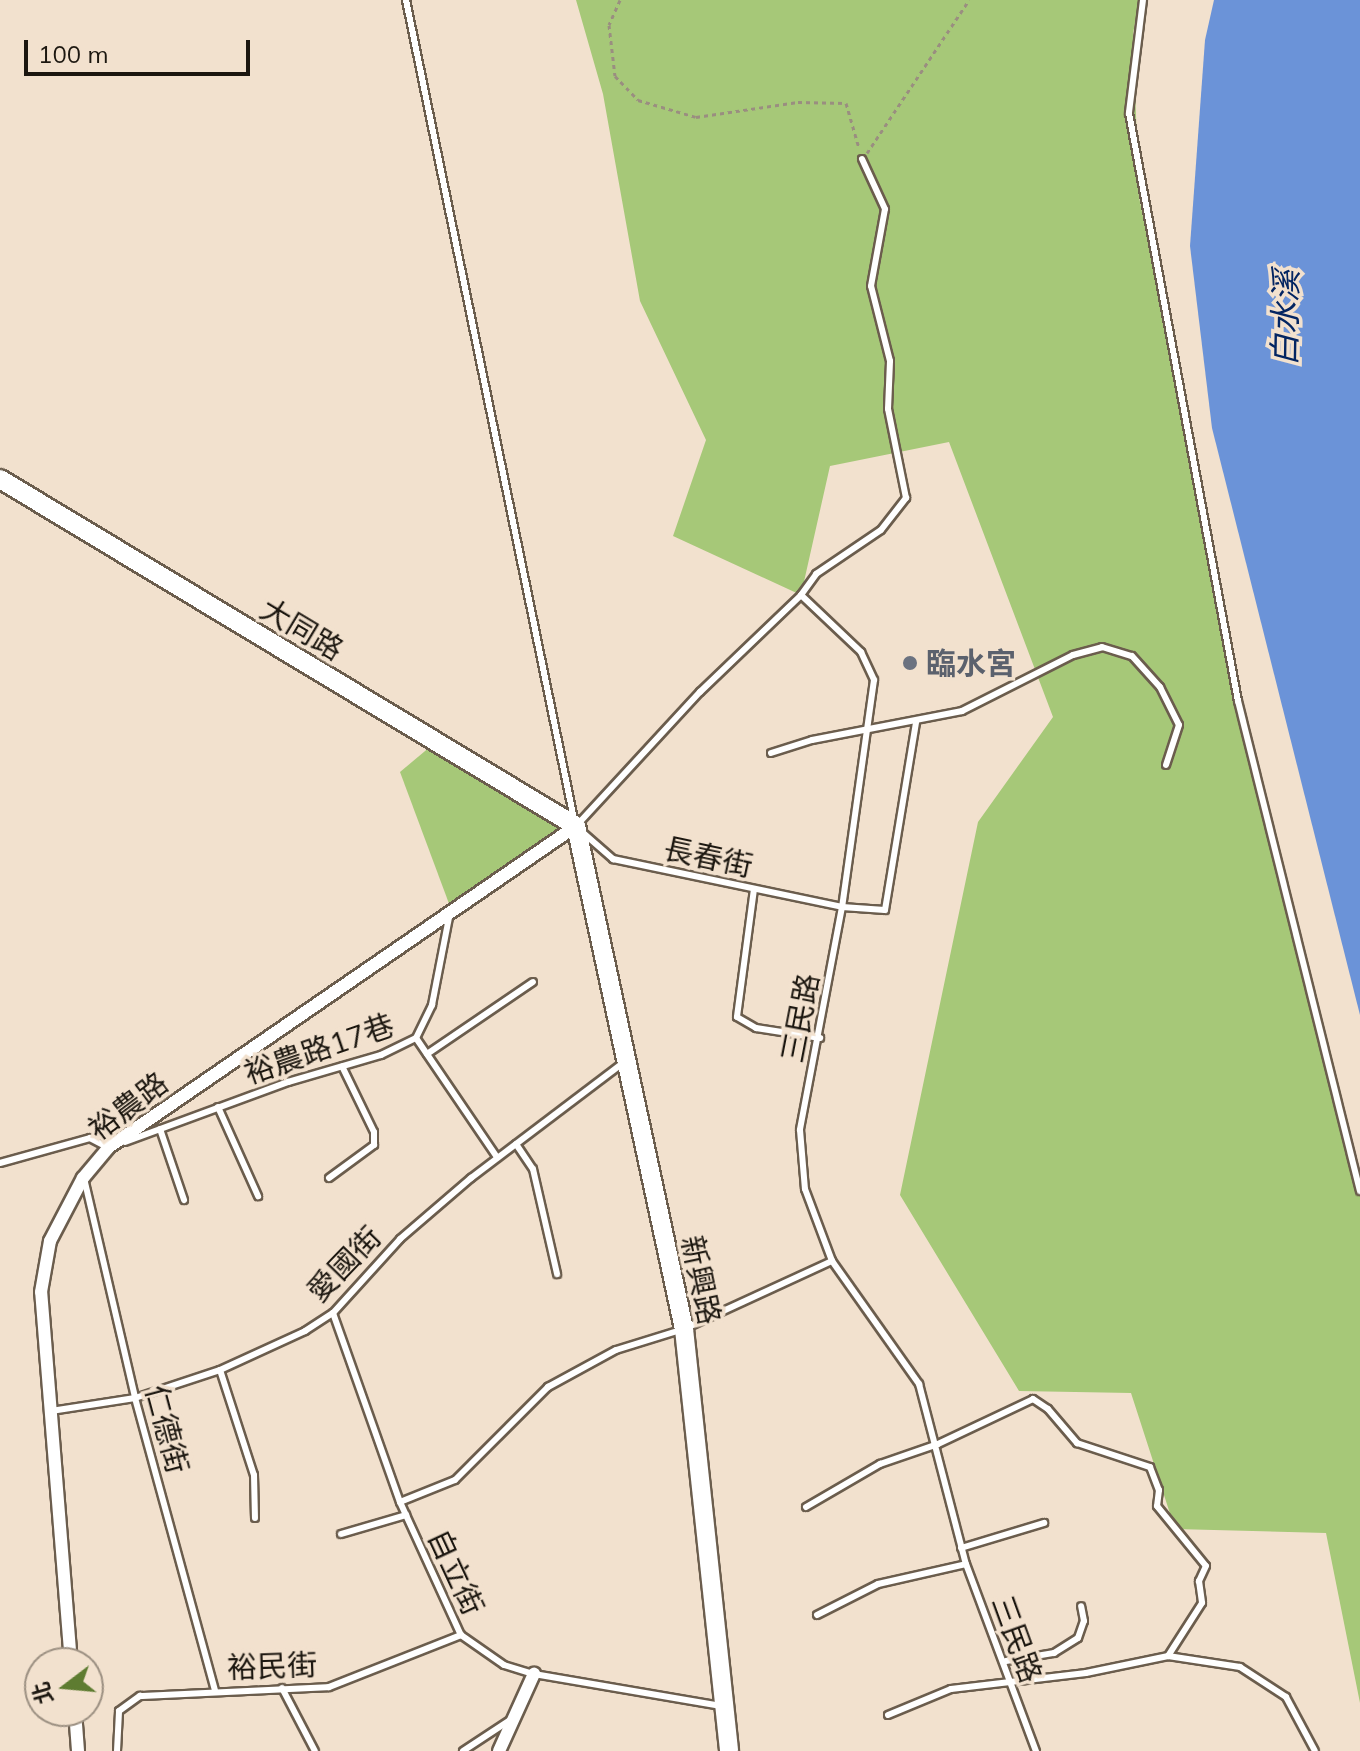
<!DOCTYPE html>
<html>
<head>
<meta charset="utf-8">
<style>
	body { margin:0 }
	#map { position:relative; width:1360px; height:1751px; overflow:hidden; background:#f2e1ce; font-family:Mulish,"Noto Sans TC",sans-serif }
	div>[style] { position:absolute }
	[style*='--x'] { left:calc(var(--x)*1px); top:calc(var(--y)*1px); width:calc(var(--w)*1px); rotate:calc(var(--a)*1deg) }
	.green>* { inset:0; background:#a6c878 }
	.water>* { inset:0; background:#6b93d8 }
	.path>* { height:3px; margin-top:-1.5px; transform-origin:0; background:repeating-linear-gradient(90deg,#9a8e80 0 4px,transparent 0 8px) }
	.roads { filter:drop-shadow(2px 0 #6b5d4d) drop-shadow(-2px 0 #6b5d4d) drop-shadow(0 2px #6b5d4d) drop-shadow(0 -2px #6b5d4d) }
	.lane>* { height:6px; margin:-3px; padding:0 3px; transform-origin:3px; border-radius:3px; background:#fff }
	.street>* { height:12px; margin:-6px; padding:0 6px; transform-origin:6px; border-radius:6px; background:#fff }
	.secondary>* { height:18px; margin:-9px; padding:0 9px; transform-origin:9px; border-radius:9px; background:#fff }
	.dots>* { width:22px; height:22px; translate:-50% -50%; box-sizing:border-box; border:4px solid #f2e1ce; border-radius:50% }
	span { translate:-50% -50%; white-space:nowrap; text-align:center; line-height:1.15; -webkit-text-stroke:7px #f2e1ce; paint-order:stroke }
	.street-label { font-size:30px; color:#1c1710 }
	.worship-label { font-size:30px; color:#5b616d; font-weight:700 }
	.left { translate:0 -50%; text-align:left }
	.water-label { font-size:32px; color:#032562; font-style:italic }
	.north { position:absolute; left:24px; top:1647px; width:80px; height:80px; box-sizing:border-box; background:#f2e1ce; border:2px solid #9c9082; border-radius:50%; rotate:254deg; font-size:22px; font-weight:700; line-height:32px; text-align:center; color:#1c1710 }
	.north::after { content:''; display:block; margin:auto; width:28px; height:36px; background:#5e7c31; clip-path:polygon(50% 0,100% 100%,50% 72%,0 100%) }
	.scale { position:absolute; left:24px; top:40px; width:226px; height:36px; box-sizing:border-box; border:4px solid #1c1710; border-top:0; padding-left:10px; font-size:24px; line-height:28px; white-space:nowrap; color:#1c1710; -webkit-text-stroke:6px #f2e1ce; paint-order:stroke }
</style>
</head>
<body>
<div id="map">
	<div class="green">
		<i style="clip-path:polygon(576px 0,1139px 0,1133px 34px,1139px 197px,1252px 758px,1360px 1174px,1360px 1703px,1326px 1533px,1175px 1529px,1131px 1393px,1019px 1391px,900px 1195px,978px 822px,1053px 717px,949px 442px,830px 466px,801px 595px,673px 536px,706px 440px,640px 301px,603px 94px)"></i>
		<i style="clip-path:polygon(437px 741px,571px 826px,451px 909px,400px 772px)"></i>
	</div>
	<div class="water">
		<i style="clip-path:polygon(1214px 0,1360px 0,1360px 1015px,1212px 428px,1190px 246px,1205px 40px)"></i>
	</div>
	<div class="path">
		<i style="--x:620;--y:0;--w:27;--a:114"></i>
		<i style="--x:609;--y:25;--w:51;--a:83.3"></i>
		<i style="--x:615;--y:76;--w:33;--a:46"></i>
		<i style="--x:638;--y:100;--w:60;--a:16.3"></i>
		<i style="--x:696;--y:117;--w:103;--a:-8.4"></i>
		<i style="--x:798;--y:102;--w:48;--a:1.2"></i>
		<i style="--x:846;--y:103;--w:47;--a:73.9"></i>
		<i style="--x:867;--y:153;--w:184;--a:-56.3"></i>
	</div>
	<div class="roads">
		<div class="lane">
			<i style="--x:406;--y:0;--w:836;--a:78.41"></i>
			<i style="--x:1143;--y:0;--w:114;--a:97.1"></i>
			<i style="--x:1129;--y:113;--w:598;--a:79.5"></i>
			<i style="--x:1238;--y:701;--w:505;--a:76.02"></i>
			<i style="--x:801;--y:595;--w:26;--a:-54"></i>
			<i style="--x:816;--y:574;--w:78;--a:-34.1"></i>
			<i style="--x:881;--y:530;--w:41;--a:-52"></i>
			<i style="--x:906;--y:498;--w:91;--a:-101.4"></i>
			<i style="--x:888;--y:409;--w:48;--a:-87.6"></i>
			<i style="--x:890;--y:361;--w:77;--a:-104.2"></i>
			<i style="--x:871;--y:286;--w:78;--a:-79.7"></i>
			<i style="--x:885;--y:209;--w:55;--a:-114.7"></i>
			<i style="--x:771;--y:753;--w:43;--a:-17.6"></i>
			<i style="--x:812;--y:740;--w:153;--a:-10.9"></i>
			<i style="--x:962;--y:711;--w:124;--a:-26.8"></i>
			<i style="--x:1073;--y:655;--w:30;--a:-15"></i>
			<i style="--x:1102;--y:647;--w:31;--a:17"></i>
			<i style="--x:1132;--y:656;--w:42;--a:47.9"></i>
			<i style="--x:1160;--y:687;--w:42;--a:63.4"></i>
			<i style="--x:1179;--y:725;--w:42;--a:108"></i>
			<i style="--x:578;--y:824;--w:180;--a:-47.3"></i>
			<i style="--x:700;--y:692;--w:140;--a:-43.8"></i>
			<i style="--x:801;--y:595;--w:83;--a:43.5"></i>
			<i style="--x:861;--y:652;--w:31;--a:65"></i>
			<i style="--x:874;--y:680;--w:229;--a:98"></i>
			<i style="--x:842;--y:907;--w:227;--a:100.7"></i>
			<i style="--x:800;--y:1130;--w:59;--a:85.2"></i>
			<i style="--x:805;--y:1189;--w:77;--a:69.4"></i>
			<i style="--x:832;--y:1261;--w:151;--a:54.7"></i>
			<i style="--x:919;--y:1384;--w:186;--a:75.4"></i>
			<i style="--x:966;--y:1564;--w:200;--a:69.5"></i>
			<i style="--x:581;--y:831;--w:43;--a:41.2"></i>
			<i style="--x:613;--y:859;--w:234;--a:11.8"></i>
			<i style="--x:842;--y:907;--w:43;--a:4"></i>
			<i style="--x:885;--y:910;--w:191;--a:-80.6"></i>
			<i style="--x:754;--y:889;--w:129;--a:97.6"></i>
			<i style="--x:737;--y:1017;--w:22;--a:30"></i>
			<i style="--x:756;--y:1028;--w:65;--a:8.9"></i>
			<i style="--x:416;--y:1038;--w:144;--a:55.8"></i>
			<i style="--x:427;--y:1054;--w:128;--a:-34.2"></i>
			<i style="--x:218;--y:1107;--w:98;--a:65.8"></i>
			<i style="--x:160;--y:1129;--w:75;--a:71.3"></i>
			<i style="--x:125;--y:1142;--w:174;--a:-20.2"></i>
			<i style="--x:288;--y:1082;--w:97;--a:-16.2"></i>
			<i style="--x:381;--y:1055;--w:39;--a:-26"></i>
			<i style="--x:416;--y:1038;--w:37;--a:-64"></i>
			<i style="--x:432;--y:1005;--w:95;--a:-79"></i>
			<i style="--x:516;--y:1144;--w:30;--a:56"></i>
			<i style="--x:533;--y:1169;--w:108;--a:77.1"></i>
			<i style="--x:0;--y:1163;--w:93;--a:-15.5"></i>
			<i style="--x:90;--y:1138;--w:19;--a:28"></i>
			<i style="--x:84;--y:1178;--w:226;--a:76.9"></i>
			<i style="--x:135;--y:1398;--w:303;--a:74.7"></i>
			<i style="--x:329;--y:1178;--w:56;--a:-36.3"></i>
			<i style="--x:374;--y:1145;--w:13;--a:-90"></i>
			<i style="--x:374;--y:1132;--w:73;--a:-115.9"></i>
			<i style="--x:333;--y:1313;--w:201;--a:70.5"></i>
			<i style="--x:400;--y:1502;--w:146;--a:65.4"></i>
			<i style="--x:461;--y:1635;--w:52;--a:34.9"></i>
			<i style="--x:504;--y:1665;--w:31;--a:17"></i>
			<i style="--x:534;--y:1674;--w:190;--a:9.7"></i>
			<i style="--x:220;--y:1370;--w:110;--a:72.1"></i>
			<i style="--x:254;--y:1475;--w:43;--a:88.7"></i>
			<i style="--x:51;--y:1411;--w:85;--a:-8.8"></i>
			<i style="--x:135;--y:1398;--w:89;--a:-18.2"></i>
			<i style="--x:220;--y:1370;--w:94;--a:-24.6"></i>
			<i style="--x:305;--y:1331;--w:33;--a:-33"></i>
			<i style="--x:333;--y:1313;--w:100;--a:-47.8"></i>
			<i style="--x:400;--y:1239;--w:94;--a:-40.7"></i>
			<i style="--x:471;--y:1178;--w:191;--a:-37.1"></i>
			<i style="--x:400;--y:1502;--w:59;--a:-21.8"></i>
			<i style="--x:455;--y:1480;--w:132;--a:-45"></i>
			<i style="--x:548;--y:1387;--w:77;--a:-28.6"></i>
			<i style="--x:616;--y:1350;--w:71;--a:-17.2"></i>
			<i style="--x:684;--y:1329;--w:163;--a:-24.7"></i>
			<i style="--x:806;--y:1507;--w:86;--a:-30.2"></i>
			<i style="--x:880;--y:1464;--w:61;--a:-19"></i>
			<i style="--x:938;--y:1444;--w:105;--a:-25.3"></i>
			<i style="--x:1033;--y:1399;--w:18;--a:34"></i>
			<i style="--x:1048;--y:1409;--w:45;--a:49.5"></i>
			<i style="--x:1077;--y:1443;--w:77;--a:18.2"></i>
			<i style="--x:1150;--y:1467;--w:25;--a:69"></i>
			<i style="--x:1159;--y:1490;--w:16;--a:97"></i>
			<i style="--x:1157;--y:1506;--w:77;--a:50.8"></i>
			<i style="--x:1206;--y:1566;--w:17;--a:115"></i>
			<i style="--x:1199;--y:1581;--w:22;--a:82"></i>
			<i style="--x:1202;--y:1603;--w:63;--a:122.7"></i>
			<i style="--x:341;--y:1534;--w:68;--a:-16.3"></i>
			<i style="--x:961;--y:1548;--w:87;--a:-16.8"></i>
			<i style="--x:817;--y:1615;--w:68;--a:-26.9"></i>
			<i style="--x:878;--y:1584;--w:90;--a:-12.8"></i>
			<i style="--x:1006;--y:1661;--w:49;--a:-9.5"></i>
			<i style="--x:1054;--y:1653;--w:28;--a:-32"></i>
			<i style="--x:1078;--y:1638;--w:18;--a:-71"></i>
			<i style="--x:1084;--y:1621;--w:15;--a:-101"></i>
			<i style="--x:282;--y:1688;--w:71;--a:62.4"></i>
			<i style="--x:888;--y:1715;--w:68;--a:-22.4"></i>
			<i style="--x:951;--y:1689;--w:136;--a:-6.8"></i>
			<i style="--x:1086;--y:1673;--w:84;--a:-11.7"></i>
			<i style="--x:1168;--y:1656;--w:73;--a:8.7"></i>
			<i style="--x:1240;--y:1667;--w:55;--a:33.1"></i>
			<i style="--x:1286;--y:1697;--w:61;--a:61.8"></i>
			<i style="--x:117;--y:1751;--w:40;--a:-87.1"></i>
			<i style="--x:119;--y:1711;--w:26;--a:-36"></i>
			<i style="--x:140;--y:1696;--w:189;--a:-2.7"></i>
			<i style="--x:329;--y:1687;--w:142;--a:-21.5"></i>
			<i style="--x:463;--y:1751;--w:56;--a:-33.4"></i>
		</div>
		<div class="street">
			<i style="--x:71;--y:1663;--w:372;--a:-94.6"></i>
			<i style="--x:41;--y:1292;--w:52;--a:-80"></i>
			<i style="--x:50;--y:1241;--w:71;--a:-62.4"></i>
			<i style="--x:83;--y:1178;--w:40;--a:-50"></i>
			<i style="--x:109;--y:1147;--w:567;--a:-34.5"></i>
			<i style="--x:75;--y:1711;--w:40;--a:85.7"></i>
			<i style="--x:499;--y:1751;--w:85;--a:-65.6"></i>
		</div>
		<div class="secondary">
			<i style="--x:0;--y:479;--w:672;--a:31.07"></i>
			<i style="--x:576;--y:826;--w:514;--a:77.88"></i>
			<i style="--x:684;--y:1329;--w:424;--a:83.9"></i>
		</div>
	</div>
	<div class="dots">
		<i style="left:910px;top:663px;background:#6b7280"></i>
	</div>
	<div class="street-label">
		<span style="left:302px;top:629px;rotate:31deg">大同路</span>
		<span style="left:708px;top:857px;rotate:12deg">長春街</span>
		<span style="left:800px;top:1018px;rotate:-79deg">三民路</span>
		<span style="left:319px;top:1049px;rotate:-19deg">裕農路17巷</span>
		<span style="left:128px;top:1106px;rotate:-37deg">裕農路</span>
		<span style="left:344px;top:1264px;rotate:-46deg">愛國街</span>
		<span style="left:701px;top:1280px;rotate:78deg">新興路</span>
		<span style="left:167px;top:1429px;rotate:75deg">仁德街</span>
		<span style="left:456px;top:1572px;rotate:65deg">自立街</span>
		<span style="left:1017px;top:1639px;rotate:70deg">三民路</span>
		<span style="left:272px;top:1666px;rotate:-2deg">裕民街</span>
	</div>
	<div class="worship-label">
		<span class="left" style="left:926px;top:663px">臨水宮</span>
	</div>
	<div class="water-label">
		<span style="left:1285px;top:318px;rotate:-89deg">白水溪</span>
	</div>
	<div class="north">北</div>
	<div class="scale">100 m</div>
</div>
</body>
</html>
